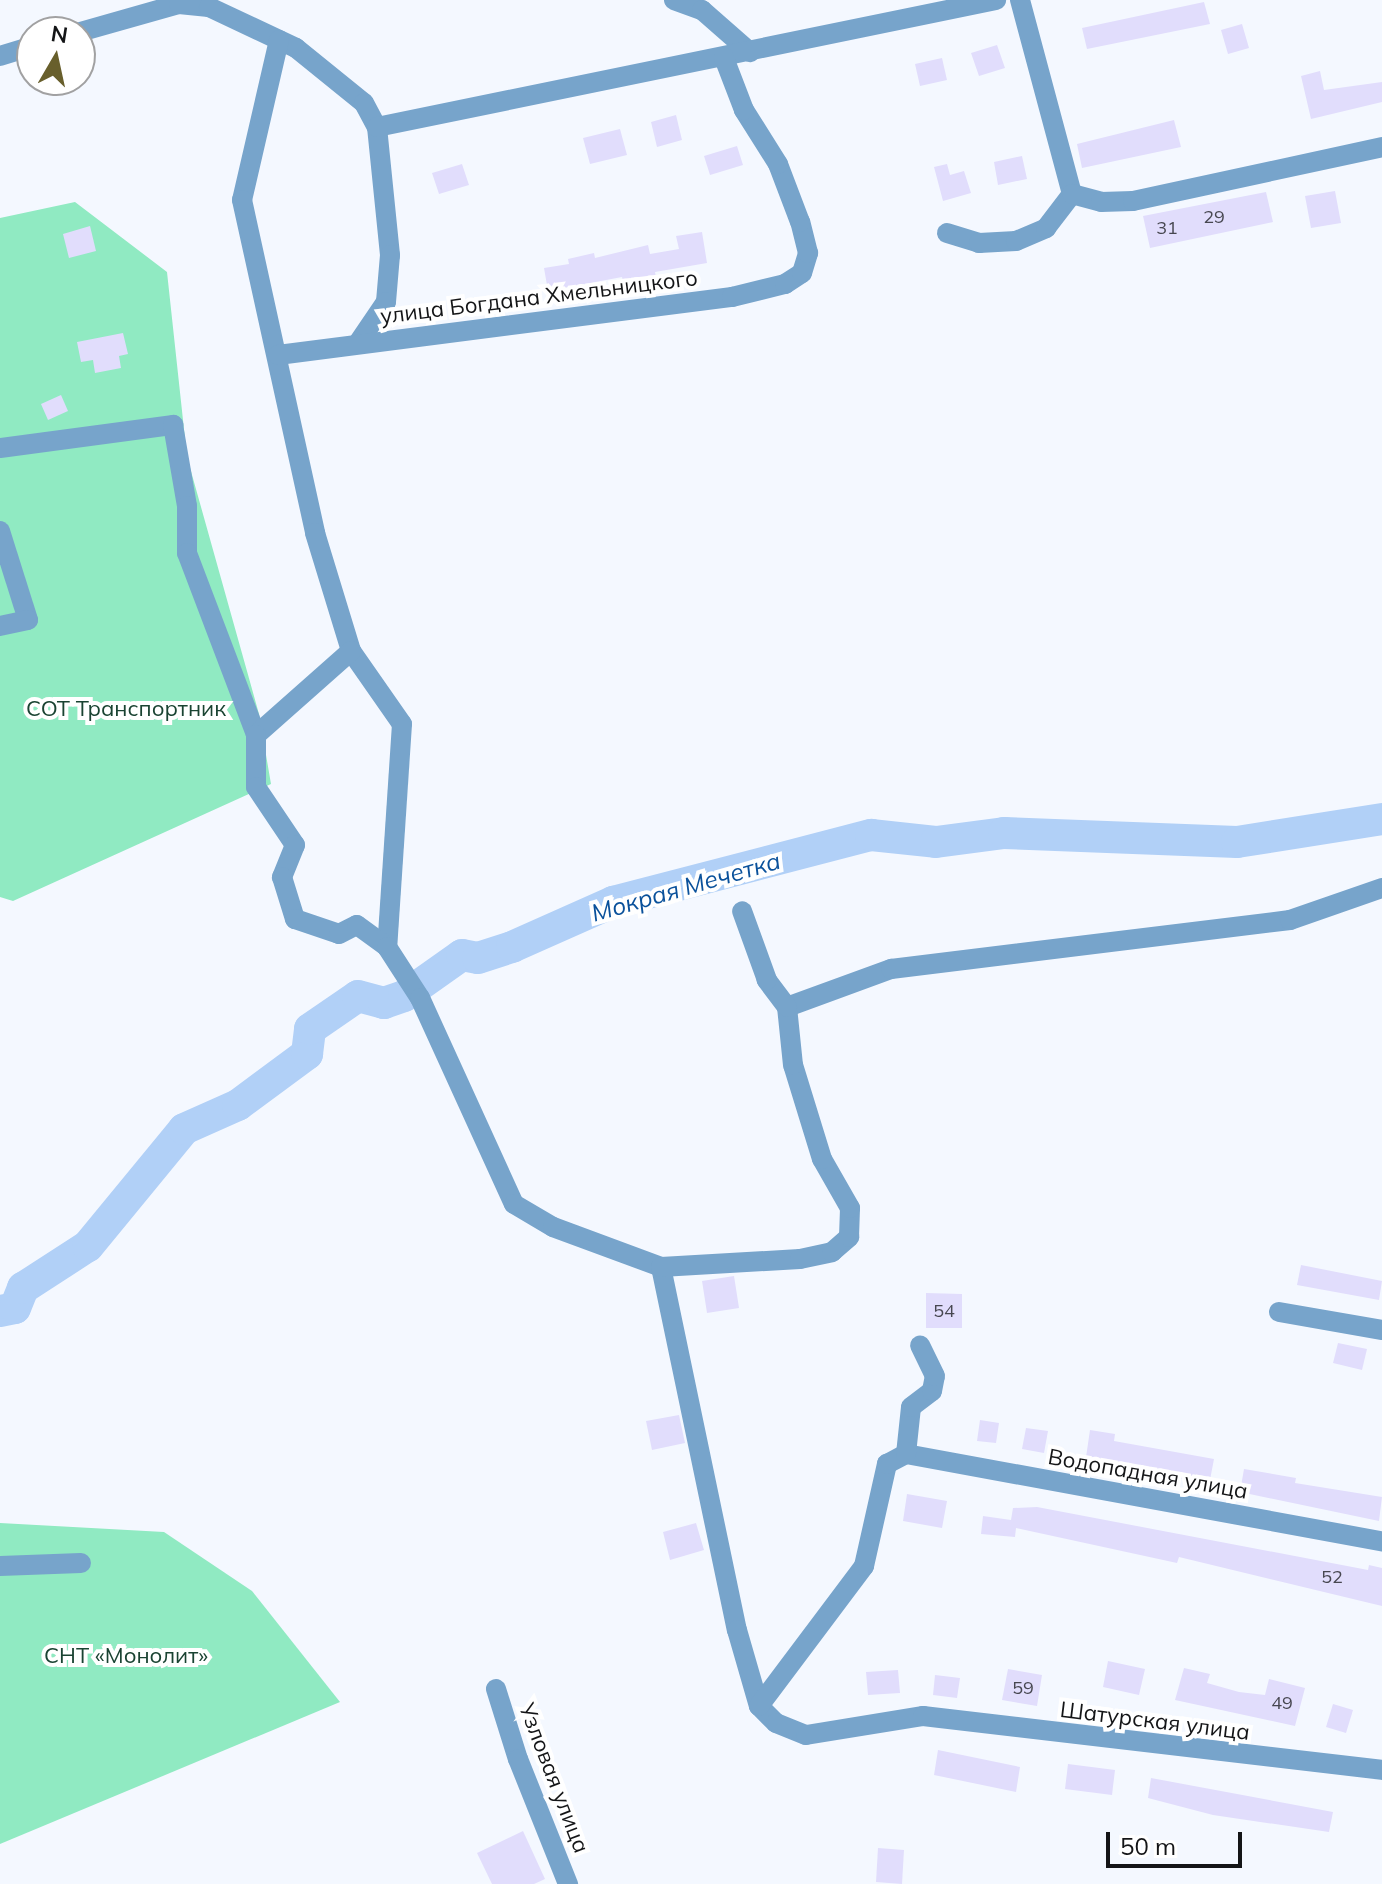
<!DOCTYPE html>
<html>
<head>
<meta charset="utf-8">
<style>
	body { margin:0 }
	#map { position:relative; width:1382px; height:1884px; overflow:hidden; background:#f4f8ff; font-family:Mulish,sans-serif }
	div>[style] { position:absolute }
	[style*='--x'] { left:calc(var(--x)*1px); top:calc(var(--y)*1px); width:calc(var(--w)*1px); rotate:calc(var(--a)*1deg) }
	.green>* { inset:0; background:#90eac2 }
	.river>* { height:32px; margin:-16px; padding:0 16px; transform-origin:16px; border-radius:16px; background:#b1d0f7 }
	.building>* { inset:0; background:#e1ddfc }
	.minor>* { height:20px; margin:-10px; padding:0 10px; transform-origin:10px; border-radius:10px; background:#77a4cb }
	span { translate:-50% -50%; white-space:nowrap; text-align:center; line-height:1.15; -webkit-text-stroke:8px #fff; paint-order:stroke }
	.number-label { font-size:18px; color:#474750 }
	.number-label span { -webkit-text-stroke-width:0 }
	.street-label { font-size:22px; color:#141517 }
	.park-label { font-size:22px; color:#1a4332 }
	.water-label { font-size:24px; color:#0a519b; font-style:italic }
	.north { position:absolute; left:16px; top:16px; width:80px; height:80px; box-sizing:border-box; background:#fff; border:2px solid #a1a1a2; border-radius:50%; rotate:9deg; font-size:22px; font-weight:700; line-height:32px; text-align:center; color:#141517 }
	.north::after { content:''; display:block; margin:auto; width:28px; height:36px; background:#685f2c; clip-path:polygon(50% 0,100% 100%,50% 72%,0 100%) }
	.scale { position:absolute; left:1106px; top:1832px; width:136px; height:36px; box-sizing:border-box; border:4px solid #141517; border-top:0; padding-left:10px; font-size:24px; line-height:28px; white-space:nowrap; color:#141517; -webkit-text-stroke:6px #fff; paint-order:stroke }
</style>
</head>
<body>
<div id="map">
	<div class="green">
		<i style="clip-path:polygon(75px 202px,167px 272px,187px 457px,259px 714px,271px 784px,13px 901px,0 897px,0 218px)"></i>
		<i style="clip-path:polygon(0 1523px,164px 1532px,252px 1591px,340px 1702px,0 1844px)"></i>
	</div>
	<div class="river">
		<i style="--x:0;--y:1311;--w:15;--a:-11"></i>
		<i style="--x:15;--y:1308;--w:22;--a:-68"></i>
		<i style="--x:23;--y:1288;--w:77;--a:-32.9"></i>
		<i style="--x:88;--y:1246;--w:151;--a:-50.6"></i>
		<i style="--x:184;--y:1129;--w:59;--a:-24"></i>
		<i style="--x:238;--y:1105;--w:86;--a:-36.5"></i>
		<i style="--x:307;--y:1054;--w:25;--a:-83"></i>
		<i style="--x:310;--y:1029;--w:58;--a:-34.5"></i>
		<i style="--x:358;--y:996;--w:27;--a:15"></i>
		<i style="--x:384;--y:1003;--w:21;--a:-19"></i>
		<i style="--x:404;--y:996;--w:71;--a:-35.3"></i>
		<i style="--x:462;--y:955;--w:16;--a:11"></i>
		<i style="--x:478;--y:958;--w:36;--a:-18"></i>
		<i style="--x:512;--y:947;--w:111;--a:-24"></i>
		<i style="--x:613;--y:902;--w:267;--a:-14.6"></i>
		<i style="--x:871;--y:835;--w:65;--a:6.1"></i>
		<i style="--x:936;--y:842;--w:69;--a:-7.5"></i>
		<i style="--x:1004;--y:833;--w:233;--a:2.2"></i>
		<i style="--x:1237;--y:842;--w:147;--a:-9"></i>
	</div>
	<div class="building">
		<i style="clip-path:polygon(1204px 2px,1210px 24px,1087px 49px,1082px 28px)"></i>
		<i style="clip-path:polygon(1242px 24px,1249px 48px,1228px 54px,1221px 30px)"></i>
		<i style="clip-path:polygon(997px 45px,1005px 68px,979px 76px,971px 53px)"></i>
		<i style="clip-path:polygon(942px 58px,947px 80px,920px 86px,915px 64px)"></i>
		<i style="clip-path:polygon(1320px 71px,1324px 90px,1382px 82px,1382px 102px,1311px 119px,1301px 76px)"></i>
		<i style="clip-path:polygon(676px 115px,682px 140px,657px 147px,651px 122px)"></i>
		<i style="clip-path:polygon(1174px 120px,1181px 147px,1082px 168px,1077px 144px)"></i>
		<i style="clip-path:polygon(620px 129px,627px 155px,590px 164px,583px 138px)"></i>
		<i style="clip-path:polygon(737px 146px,743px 165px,710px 175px,704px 156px)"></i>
		<i style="clip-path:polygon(1022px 156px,1027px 179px,998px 185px,994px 162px)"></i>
		<i style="clip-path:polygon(462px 164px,469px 185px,439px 194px,432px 173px)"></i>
		<i style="clip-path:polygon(947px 164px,950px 175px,964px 171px,971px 193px,943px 201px,934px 167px)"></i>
		<i style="clip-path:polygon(1335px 191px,1341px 223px,1311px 228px,1305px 196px)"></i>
		<i style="clip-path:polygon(1266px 192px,1273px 222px,1150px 248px,1143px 216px)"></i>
		<i style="clip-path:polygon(90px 226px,96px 251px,69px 258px,63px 234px)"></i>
		<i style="clip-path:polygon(702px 232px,707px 263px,655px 272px,656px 278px,624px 286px,622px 277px,548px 291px,544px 268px,569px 264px,568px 259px,594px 253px,595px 258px,648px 245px,650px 254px,679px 249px,676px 236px)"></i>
		<i style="clip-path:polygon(123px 333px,128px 354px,119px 356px,121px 368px,95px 373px,93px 360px,81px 362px,77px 342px)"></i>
		<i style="clip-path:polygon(61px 395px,68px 411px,48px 420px,41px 404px)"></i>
		<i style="clip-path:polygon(1301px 1265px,1382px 1281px,1379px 1300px,1297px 1285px)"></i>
		<i style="clip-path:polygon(734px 1276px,739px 1308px,707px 1313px,702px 1281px)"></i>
		<i style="clip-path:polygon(926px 1293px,962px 1294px,962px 1328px,926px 1328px)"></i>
		<i style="clip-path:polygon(1338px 1343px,1367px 1349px,1362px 1370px,1333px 1363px)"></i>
		<i style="clip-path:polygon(679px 1415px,685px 1443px,652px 1450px,646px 1421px)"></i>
		<i style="clip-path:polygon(980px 1420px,999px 1423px,996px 1443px,977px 1441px)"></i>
		<i style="clip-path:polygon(1026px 1428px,1048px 1431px,1044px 1453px,1022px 1449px)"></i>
		<i style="clip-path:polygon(1090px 1430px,1115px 1434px,1114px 1441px,1214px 1459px,1209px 1485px,1110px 1464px,1085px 1464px)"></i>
		<i style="clip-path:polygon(1244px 1469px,1296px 1478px,1295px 1483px,1382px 1497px,1379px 1521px,1240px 1492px)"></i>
		<i style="clip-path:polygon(907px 1494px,947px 1501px,942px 1528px,903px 1521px)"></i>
		<i style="clip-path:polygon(1037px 1507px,1368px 1570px,1369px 1565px,1382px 1568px,1382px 1606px,1179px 1557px,1177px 1563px,1016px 1528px,1015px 1537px,981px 1534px,983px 1516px,1011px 1520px,1013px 1508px)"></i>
		<i style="clip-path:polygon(696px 1523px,704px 1550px,670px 1560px,663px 1532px)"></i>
		<i style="clip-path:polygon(1108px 1661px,1145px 1669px,1139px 1695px,1103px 1687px)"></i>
		<i style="clip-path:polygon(1184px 1668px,1210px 1674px,1207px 1683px,1239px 1692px,1265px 1695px,1269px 1679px,1305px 1688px,1295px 1726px,1175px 1700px)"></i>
		<i style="clip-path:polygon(1008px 1669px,1042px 1675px,1037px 1706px,1002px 1700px)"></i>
		<i style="clip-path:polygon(898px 1670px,900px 1693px,868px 1695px,866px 1672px)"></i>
		<i style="clip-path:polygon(935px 1675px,960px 1678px,957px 1698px,933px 1695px)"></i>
		<i style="clip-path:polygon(1333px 1704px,1353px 1710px,1346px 1733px,1326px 1727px)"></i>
		<i style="clip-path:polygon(938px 1750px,1020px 1767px,1016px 1792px,934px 1775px)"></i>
		<i style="clip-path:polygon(1068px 1764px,1115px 1770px,1112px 1795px,1065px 1789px)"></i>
		<i style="clip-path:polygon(1151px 1778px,1333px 1812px,1329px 1832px,1213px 1815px,1148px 1798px)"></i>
		<i style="clip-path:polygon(523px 1831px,545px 1879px,534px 1884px,492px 1884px,477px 1853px)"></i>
		<i style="clip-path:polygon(878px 1848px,904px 1850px,902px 1884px,876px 1882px)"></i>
	</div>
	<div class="minor">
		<i style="--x:674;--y:0;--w:30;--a:20"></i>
		<i style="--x:702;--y:10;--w:64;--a:41.2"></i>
		<i style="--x:1020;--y:0;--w:201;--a:75"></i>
		<i style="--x:80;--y:32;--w:103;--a:-15.8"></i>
		<i style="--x:179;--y:4;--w:30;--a:6"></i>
		<i style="--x:209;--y:7;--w:96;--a:25.2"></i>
		<i style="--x:296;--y:48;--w:87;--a:39"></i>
		<i style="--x:364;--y:103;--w:27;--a:62"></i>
		<i style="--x:377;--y:127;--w:129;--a:84.2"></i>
		<i style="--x:390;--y:255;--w:47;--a:94.9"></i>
		<i style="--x:386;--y:302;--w:50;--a:124.3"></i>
		<i style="--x:279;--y:40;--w:164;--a:103"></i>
		<i style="--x:242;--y:200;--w:341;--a:77.6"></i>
		<i style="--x:315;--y:533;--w:123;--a:73"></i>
		<i style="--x:351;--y:651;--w:89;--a:55.1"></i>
		<i style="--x:402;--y:724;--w:224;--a:93.8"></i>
		<i style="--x:0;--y:56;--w:34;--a:-17"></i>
		<i style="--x:377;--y:127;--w:632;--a:-11.59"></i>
		<i style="--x:947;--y:233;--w:34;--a:17"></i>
		<i style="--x:979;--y:243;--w:37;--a:-3"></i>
		<i style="--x:1016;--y:241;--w:33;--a:-23"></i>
		<i style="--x:1046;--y:228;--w:43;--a:-52.6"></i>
		<i style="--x:1072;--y:194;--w:30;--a:15"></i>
		<i style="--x:1101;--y:202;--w:32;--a:-2"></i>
		<i style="--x:1133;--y:201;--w:255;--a:-12.2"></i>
		<i style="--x:278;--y:355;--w:458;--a:-7.3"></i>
		<i style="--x:732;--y:297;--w:55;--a:-13.8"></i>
		<i style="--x:785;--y:284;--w:20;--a:-33"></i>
		<i style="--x:802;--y:273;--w:21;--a:-73"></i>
		<i style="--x:808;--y:253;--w:32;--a:-104"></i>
		<i style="--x:800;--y:222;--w:62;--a:-110.8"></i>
		<i style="--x:778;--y:164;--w:64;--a:-122.2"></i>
		<i style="--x:744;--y:110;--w:56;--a:-111"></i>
		<i style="--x:0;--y:448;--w:175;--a:-7.6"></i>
		<i style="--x:173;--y:425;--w:82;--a:80.2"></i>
		<i style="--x:187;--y:506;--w:47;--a:90"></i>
		<i style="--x:187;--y:553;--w:195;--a:69.2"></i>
		<i style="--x:0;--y:531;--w:93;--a:72.5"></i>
		<i style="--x:28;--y:620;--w:29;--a:168"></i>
		<i style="--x:351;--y:651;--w:127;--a:138.5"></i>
		<i style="--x:256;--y:735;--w:52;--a:90"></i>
		<i style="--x:256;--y:787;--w:70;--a:56.1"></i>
		<i style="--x:295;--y:845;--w:35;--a:112"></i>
		<i style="--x:282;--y:877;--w:44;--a:72.8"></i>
		<i style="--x:295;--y:919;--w:46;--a:18.8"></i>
		<i style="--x:339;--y:934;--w:20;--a:-27"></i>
		<i style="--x:357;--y:925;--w:37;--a:36"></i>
		<i style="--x:387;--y:947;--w:61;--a:57.1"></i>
		<i style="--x:420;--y:998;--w:226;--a:65.5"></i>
		<i style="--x:514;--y:1204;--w:45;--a:30.5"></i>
		<i style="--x:553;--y:1227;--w:115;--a:20.3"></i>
		<i style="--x:661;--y:1267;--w:371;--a:78.2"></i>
		<i style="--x:737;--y:1630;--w:79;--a:73.9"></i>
		<i style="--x:759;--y:1706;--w:24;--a:45"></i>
		<i style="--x:776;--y:1723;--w:32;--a:22"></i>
		<i style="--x:806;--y:1735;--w:119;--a:-9.2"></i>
		<i style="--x:923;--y:1716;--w:462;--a:6.7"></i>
		<i style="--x:787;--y:1007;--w:111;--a:-20.1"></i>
		<i style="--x:891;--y:969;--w:402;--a:-7"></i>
		<i style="--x:1290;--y:920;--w:97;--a:-19.2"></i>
		<i style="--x:661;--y:1267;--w:139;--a:-3.3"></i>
		<i style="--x:800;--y:1259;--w:33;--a:-12"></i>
		<i style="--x:832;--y:1252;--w:23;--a:-41"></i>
		<i style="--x:849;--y:1237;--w:29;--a:-88"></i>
		<i style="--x:850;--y:1208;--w:56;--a:-119.7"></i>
		<i style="--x:822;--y:1159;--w:98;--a:-107.1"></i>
		<i style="--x:793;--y:1065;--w:58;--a:-95.9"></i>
		<i style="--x:787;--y:1007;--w:34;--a:-127"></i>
		<i style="--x:767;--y:980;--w:73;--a:-109.9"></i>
		<i style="--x:1279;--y:1312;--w:105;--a:9.9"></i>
		<i style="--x:906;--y:1454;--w:484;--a:10.4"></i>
		<i style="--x:0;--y:1566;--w:81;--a:-2.1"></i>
		<i style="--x:496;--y:1689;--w:73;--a:72.6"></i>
		<i style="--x:518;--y:1759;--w:135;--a:68.2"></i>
		<i style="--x:759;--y:1706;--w:175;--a:-53.1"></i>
		<i style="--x:864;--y:1566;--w:105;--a:-77.3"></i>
		<i style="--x:887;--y:1464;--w:21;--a:-28"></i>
		<i style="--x:906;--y:1454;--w:47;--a:-83.9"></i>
		<i style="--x:911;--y:1407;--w:26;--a:-37"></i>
		<i style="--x:932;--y:1391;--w:15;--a:-79"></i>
		<i style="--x:935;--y:1376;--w:34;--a:-116"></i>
	</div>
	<div class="number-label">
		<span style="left:1214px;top:217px">29</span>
		<span style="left:1167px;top:228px">31</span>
		<span style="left:944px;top:1311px">54</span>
		<span style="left:1332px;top:1577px">52</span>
		<span style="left:1023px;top:1688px">59</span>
		<span style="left:1282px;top:1703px">49</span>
	</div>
	<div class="street-label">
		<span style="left:539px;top:297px;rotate:-7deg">улица Богдана Хмельницкого</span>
		<span style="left:1148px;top:1474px;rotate:10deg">Водопадная улица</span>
		<span style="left:1155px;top:1721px;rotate:7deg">Шатурская улица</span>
		<span style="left:554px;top:1778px;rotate:69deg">Узловая улица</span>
	</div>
	<div class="park-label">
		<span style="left:126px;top:709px">СОТ Транспортник</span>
		<span style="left:126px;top:1656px">СНТ «Монолит»</span>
	</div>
	<div class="water-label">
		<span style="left:686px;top:887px;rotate:-16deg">Мокрая Мечетка</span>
	</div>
	<div class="north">N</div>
	<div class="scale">50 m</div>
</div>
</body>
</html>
